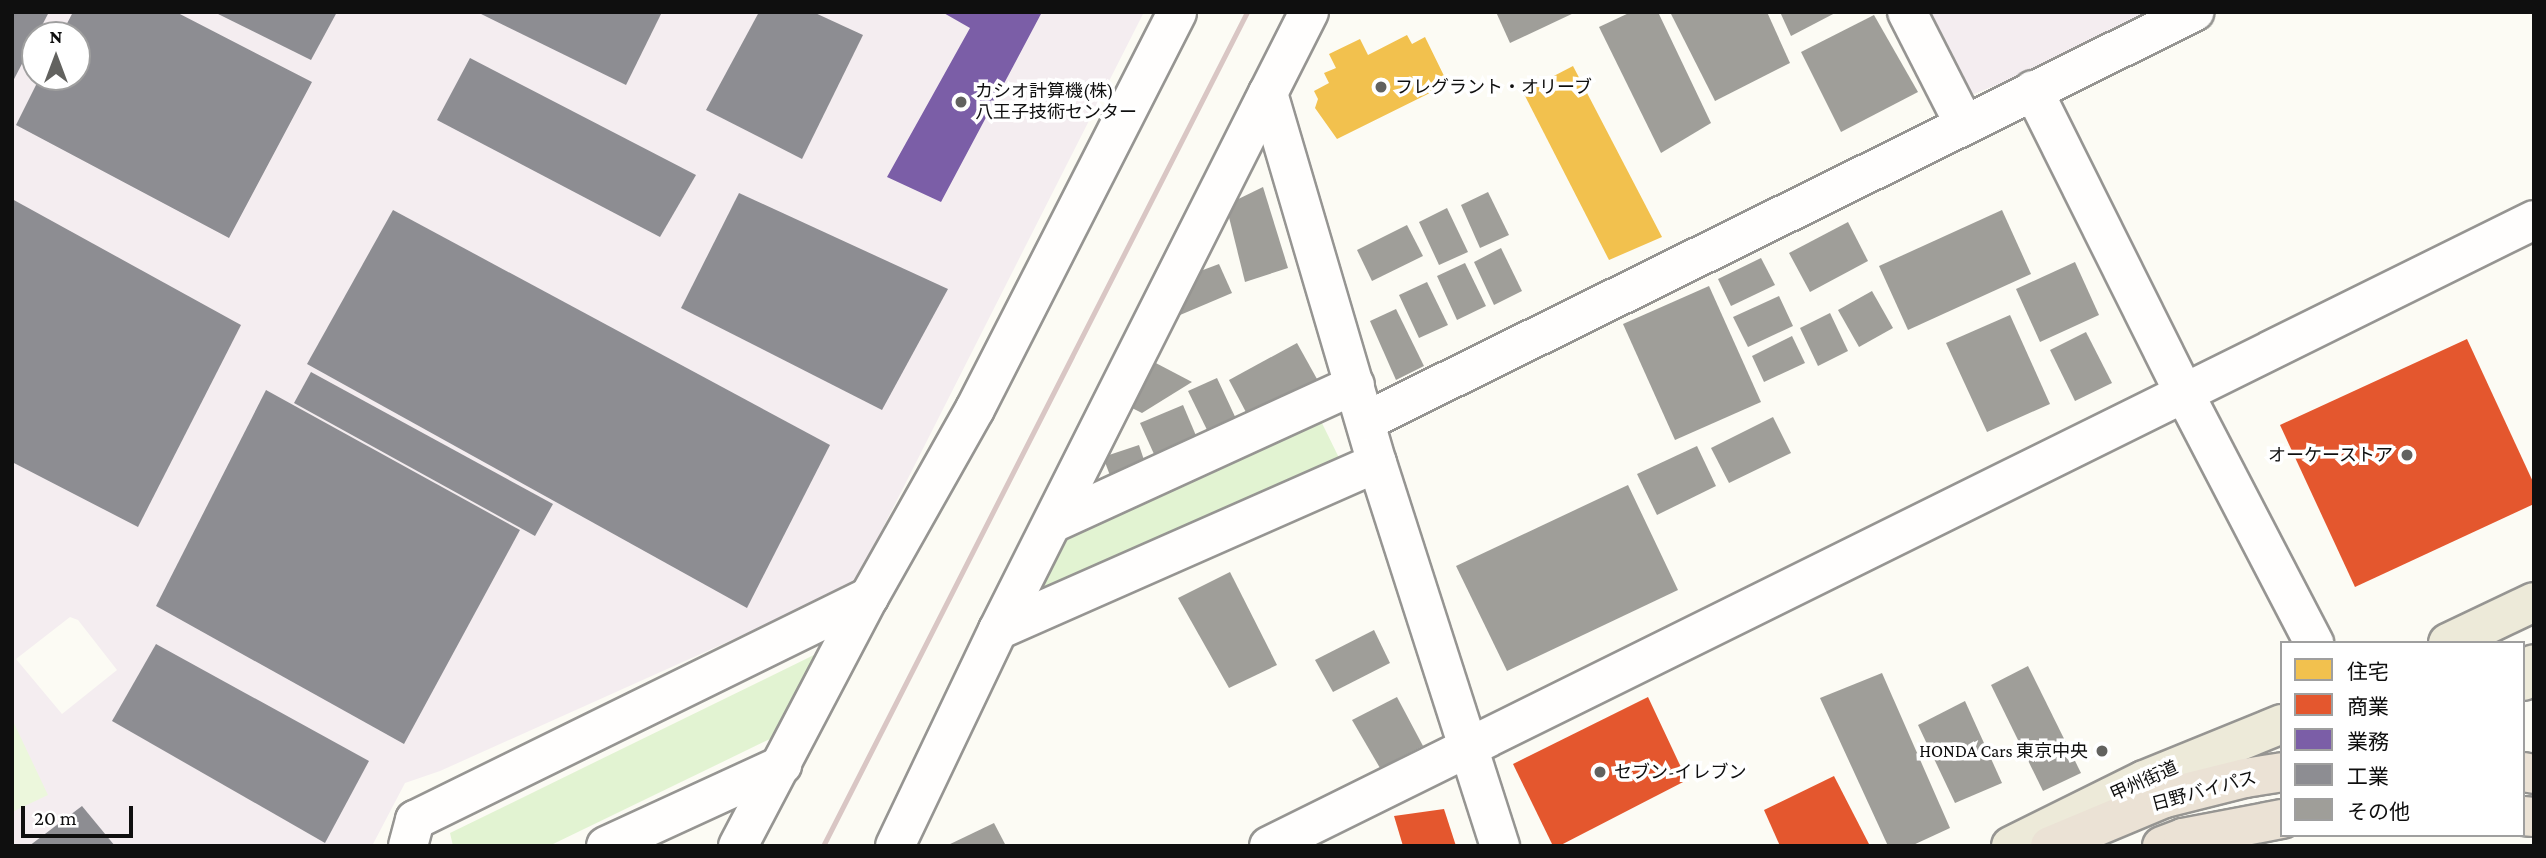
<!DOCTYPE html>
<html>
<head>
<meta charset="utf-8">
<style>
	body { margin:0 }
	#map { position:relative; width:2546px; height:858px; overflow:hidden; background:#fcfbf4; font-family:"Crimson Pro","Noto Sans JP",serif }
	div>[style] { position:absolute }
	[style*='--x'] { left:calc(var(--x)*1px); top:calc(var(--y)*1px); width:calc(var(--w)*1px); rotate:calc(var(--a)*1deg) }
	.industrial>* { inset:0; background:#f4edf0 }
	.green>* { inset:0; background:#e2f3d2 }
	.pitch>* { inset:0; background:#ecf7dc }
	.homes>* { inset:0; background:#f2c14e }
	.shops>* { inset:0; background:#e4572e }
	.offices>* { inset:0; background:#7b5ea7 }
	.industry>* { inset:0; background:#8d8d92 }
	.building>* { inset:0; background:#9f9e99 }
	.roads { filter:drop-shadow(2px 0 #969592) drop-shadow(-2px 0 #969592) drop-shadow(0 2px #969592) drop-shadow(0 -2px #969592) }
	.minor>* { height:38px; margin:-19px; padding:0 19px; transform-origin:19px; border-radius:19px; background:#fffefd }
	.major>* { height:38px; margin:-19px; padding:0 19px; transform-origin:19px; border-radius:19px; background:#edead9 }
	.highway>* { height:38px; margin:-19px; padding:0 19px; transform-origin:19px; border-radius:19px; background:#ebe2d5 }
	.rail>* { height:5px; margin:-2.5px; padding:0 2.5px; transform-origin:2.5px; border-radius:2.5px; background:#d9c6c4 }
	.dots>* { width:19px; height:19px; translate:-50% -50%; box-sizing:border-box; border:4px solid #fff; border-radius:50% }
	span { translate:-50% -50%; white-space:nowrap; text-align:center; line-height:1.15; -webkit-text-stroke:7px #fff; paint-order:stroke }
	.poi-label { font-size:18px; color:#0f0f0f }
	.left { translate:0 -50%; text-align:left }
	.right { translate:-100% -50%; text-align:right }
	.street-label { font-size:18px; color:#0f0f0f }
	.frame { position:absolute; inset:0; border:14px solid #0f0f0f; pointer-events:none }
	.legend { position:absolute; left:2280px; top:641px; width:245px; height:196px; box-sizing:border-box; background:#fff; border:2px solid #9f9f9f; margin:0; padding:9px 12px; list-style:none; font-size:21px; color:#0f0f0f }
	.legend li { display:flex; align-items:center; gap:14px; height:35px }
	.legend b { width:35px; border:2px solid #9f9f9f }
	.north { position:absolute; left:21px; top:21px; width:70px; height:70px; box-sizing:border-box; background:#fff; border:2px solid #9f9f9f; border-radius:50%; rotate:0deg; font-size:19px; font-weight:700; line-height:28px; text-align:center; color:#0f0f0f }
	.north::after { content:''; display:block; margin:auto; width:24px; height:32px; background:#62625f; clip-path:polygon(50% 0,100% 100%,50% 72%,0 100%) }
	.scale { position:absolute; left:21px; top:806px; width:112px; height:32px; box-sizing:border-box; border:4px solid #0f0f0f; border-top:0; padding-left:9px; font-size:21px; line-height:24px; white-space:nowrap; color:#0f0f0f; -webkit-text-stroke:5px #fff; paint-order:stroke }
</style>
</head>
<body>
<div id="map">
	<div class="industrial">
		<i style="clip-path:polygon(evenodd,12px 12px,1144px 12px,854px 585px,440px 771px,405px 783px,372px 846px,12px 846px,12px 12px,35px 35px,77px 35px,77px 77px,35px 77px,35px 35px,12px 12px,70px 617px,78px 620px,117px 670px,62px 714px,16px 659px,70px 617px)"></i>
		<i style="clip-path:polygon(1930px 12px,2153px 12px,2031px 72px,1971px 95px)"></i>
	</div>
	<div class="green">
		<i style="clip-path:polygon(1318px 415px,1343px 466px,1031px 606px,1069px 526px)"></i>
		<i style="clip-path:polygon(818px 653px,772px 738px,549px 846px,453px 846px,450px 833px)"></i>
	</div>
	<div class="pitch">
		<i style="clip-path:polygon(12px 719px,48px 795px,12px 812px)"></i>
	</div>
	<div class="homes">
		<i style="clip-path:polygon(1407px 35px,1412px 44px,1425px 37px,1448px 84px,1337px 139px,1315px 108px,1318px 99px,1314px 91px,1329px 83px,1324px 73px,1336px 68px,1329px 54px,1360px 39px,1368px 55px)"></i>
		<i style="clip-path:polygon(1573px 66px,1662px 237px,1609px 260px,1523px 92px)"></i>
	</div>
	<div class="shops">
		<i style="clip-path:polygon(2467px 339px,2534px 484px,2534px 504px,2355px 587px,2280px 425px)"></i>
		<i style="clip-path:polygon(1648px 697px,1687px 780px,1559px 846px,1553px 846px,1513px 764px)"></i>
		<i style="clip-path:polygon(1834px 776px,1870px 846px,1780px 846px,1764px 810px)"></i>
		<i style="clip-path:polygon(1444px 809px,1456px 846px,1403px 846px,1394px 816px)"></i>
	</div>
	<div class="offices">
		<i style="clip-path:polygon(942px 12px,1042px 12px,941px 202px,887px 177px,970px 28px)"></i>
	</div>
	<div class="industry">
		<i style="clip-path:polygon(12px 12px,49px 12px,12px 83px)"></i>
		<i style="clip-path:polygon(73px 12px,176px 12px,312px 82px,229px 238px,16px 125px,40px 77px,77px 77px,77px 35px,61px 35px)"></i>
		<i style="clip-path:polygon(214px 12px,337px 12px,311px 60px)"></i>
		<i style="clip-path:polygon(477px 12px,662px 12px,626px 85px)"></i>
		<i style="clip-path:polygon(759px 12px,813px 12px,863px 35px,802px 159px,706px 110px)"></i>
		<i style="clip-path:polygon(470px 58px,696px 175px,660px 237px,437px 120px)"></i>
		<i style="clip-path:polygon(739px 193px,948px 289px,882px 410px,681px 308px)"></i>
		<i style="clip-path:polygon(12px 199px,241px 325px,138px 527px,12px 462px)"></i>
		<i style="clip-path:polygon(393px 210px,830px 445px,747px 608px,307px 364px)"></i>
		<i style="clip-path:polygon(311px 372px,553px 504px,535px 536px,294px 403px)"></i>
		<i style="clip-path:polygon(266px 390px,520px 530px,404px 744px,156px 606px)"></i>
		<i style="clip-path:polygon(156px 644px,369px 761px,325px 843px,112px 721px)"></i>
		<i style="clip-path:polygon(82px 806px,115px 846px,29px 846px)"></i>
	</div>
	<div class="building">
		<i style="clip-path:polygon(1496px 12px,1576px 12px,1510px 43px)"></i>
		<i style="clip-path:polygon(1631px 12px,1658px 12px,1711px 123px,1661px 153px,1599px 27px)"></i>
		<i style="clip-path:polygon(1670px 12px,1767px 12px,1790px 63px,1715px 101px)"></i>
		<i style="clip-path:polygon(1780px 12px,1837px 12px,1791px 36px)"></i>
		<i style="clip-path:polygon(1874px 15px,1918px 92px,1841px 132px,1801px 52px)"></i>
		<i style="clip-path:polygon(1263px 187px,1288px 268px,1245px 282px,1226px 205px)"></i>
		<i style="clip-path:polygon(1488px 192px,1509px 235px,1480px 248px,1461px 205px)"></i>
		<i style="clip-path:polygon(1447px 208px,1468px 252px,1439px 265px,1419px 222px)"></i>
		<i style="clip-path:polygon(2002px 210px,2031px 274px,1908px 330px,1879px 266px)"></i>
		<i style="clip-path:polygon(1848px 222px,1868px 261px,1810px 292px,1789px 253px)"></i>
		<i style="clip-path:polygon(1407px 225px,1423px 256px,1372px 281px,1357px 250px)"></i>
		<i style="clip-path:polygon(1501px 248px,1522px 291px,1494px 305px,1474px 262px)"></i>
		<i style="clip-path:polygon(1761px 258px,1775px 285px,1731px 306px,1718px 279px)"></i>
		<i style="clip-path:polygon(2075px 262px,2099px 315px,2040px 342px,2016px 289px)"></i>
		<i style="clip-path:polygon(1465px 263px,1486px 306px,1457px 320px,1437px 276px)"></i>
		<i style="clip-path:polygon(1219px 264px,1232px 293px,1173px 318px,1195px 273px)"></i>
		<i style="clip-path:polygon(1427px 282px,1448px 325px,1419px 338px,1399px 295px)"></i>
		<i style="clip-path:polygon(1709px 286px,1761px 402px,1675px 440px,1623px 324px)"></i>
		<i style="clip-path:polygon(1872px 291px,1893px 328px,1859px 347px,1838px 310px)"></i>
		<i style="clip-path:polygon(1779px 296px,1793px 326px,1748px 347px,1733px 317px)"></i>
		<i style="clip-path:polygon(1396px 309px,1424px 366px,1396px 380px,1370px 321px)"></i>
		<i style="clip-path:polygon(1830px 313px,1848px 351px,1818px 366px,1800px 328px)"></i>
		<i style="clip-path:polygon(2010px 315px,2050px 404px,1987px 432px,1946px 343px)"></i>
		<i style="clip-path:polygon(2086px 332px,2112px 383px,2075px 401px,2050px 350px)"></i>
		<i style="clip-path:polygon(1792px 336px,1805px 363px,1764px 382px,1752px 356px)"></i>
		<i style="clip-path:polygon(1297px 343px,1317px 379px,1248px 416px,1229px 380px)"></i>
		<i style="clip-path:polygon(1152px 361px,1192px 382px,1142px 413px,1128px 406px)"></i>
		<i style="clip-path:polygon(1217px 378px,1238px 423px,1210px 436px,1188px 391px)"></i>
		<i style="clip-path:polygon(1183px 405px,1200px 445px,1158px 463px,1140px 423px)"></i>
		<i style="clip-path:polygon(1773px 417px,1791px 453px,1729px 483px,1711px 448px)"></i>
		<i style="clip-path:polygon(1139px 445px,1146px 466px,1111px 478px,1103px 457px)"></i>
		<i style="clip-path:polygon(1697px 446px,1716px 486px,1657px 515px,1637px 474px)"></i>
		<i style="clip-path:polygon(1628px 485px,1678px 590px,1507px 671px,1456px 566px)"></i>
		<i style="clip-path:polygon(1230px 572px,1277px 665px,1229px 688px,1178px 598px)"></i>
		<i style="clip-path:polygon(1374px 630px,1390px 663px,1333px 692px,1315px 660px)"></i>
		<i style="clip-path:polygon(2028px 666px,2081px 773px,2043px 791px,1991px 685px)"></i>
		<i style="clip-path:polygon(1882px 673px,1950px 828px,1911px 846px,1888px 846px,1820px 698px)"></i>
		<i style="clip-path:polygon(1397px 697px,1423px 746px,1380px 768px,1352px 720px)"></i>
		<i style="clip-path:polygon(1965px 701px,2002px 783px,1955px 803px,1918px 725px)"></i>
		<i style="clip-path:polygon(994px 823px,1006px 846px,946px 846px)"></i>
	</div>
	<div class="roads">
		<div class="minor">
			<i style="--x:1309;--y:12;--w:91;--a:116.8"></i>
			<i style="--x:1268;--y:93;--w:386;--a:73.6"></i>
			<i style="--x:1377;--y:463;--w:402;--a:72.2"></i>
			<i style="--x:1907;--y:12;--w:126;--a:63"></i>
			<i style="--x:2033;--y:90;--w:341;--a:63.5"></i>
			<i style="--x:2185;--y:395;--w:280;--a:62.5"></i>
			<i style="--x:1366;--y:421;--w:924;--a:-26.29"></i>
			<i style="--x:1053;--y:523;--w:332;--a:-24.6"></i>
			<i style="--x:998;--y:630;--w:414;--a:-23.8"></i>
			<i style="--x:408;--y:846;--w:27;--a:-75"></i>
			<i style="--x:415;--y:820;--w:506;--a:-26.16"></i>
			<i style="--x:606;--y:846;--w:194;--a:-24.7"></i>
			<i style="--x:738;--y:846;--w:281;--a:-62.3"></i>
			<i style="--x:869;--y:597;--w:216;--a:-60.6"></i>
			<i style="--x:975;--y:409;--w:445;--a:-63"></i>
			<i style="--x:895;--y:846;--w:239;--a:-64.5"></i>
			<i style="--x:998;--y:630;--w:601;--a:-63.31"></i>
			<i style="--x:1269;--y:846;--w:1411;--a:-26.33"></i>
		</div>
		<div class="major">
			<i style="--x:2448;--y:643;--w:95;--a:-25.5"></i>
			<i style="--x:2523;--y:681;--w:20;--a:-57"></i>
			<i style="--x:2011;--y:846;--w:148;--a:-26.4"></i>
			<i style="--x:2144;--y:780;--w:149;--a:-22.1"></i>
		</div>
		<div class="highway">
			<i style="--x:2523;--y:772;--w:11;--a:10"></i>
			<i style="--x:2523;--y:816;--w:11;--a:5"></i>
			<i style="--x:2050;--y:846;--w:125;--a:-22.7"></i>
			<i style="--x:2165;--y:798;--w:82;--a:-14"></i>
			<i style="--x:2245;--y:778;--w:37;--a:-9"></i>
			<i style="--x:2162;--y:846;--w:22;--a:-21"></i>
			<i style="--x:2183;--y:838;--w:101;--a:-10.9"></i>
		</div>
	</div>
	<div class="rail">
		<i style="--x:823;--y:846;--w:936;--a:-63.05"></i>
	</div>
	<div class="dots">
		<i style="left:1381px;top:87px;background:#62625f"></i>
		<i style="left:961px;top:102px;background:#62625f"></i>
		<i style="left:2407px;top:455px;background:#62625f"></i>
		<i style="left:2102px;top:751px;background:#62625f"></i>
		<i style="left:1600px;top:772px;background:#62625f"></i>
	</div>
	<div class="poi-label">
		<span class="left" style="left:1395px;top:87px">フレグラント・オリーブ</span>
		<span class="left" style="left:975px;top:102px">カシオ計算機(株)<br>八王子技術センター</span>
		<span class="right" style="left:2393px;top:455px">オーケーストア</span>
		<span class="right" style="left:2088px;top:751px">HONDA Cars 東京中央</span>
		<span class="left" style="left:1614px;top:772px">セブン-イレブン</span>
	</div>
	<div class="street-label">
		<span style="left:2144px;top:781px;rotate:-24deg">甲州街道</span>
		<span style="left:2204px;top:791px;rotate:-15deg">日野バイパス</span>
	</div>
	<div class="frame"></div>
	<ul class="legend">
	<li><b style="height:19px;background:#f2c14e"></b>住宅</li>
	<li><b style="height:19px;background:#e4572e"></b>商業</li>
	<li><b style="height:19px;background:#7b5ea7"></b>業務</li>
	<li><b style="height:19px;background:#8d8d92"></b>工業</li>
	<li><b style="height:19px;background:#9f9e99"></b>その他</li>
	</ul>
	<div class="north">N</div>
	<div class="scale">20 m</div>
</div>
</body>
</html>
